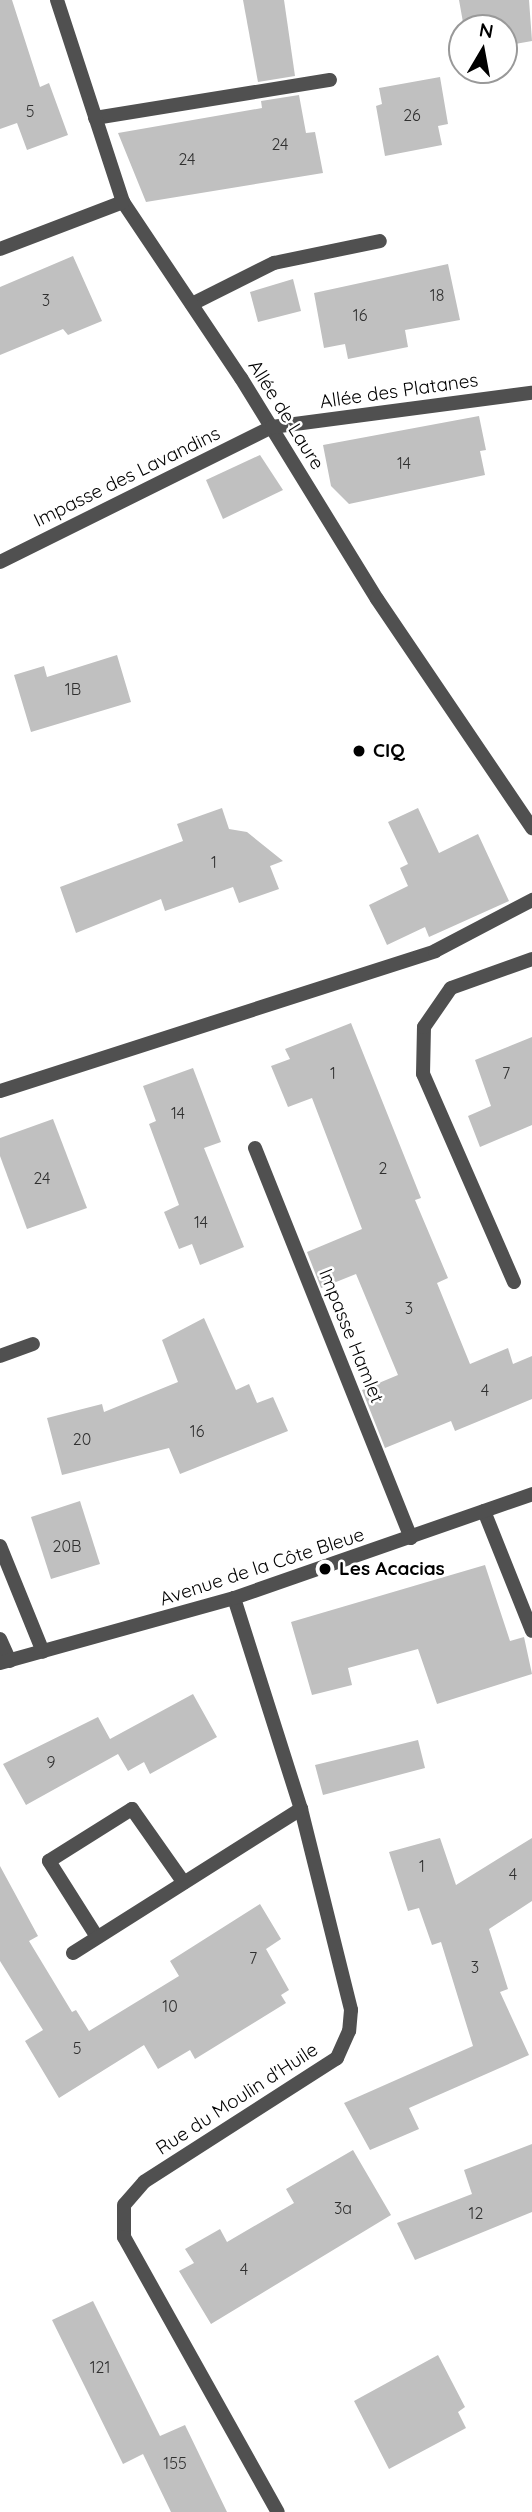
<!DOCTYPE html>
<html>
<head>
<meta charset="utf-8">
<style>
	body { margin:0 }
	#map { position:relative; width:532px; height:2512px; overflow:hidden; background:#fff; font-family:Quicksand,sans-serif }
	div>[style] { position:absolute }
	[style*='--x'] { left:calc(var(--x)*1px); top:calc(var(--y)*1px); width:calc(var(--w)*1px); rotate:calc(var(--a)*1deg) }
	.building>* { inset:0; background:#c0c0c0 }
	.service>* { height:14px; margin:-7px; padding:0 7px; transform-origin:7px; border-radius:7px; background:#505050 }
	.minor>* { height:14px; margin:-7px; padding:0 7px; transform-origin:7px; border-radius:7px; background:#505050 }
	.tertiary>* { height:14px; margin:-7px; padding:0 7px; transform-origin:7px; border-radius:7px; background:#505050 }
	.dots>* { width:19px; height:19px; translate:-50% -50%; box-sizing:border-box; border:4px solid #fff; border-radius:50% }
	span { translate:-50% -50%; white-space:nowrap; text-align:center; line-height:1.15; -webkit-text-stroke:5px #fff; paint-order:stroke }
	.number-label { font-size:16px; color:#303030 }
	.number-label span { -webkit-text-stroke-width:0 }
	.street-label { font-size:19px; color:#000 }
	.poi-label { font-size:19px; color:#000; font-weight:700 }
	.left { translate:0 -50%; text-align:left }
	.north { position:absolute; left:448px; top:14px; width:70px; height:70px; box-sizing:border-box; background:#fff; border:2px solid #999; border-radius:50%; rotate:10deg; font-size:19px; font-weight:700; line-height:28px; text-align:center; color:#000 }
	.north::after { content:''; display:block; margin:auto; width:24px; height:32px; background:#000; clip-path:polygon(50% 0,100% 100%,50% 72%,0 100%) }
</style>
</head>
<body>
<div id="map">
	<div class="building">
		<i style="clip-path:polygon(0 0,12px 0,40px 87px,49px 83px,68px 135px,27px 150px,17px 123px,0 129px)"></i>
		<i style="clip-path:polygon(243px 0,284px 0,295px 76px,258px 82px)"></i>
		<i style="clip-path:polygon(459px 0,529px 0,532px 41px,504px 46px,504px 28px,464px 28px)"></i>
		<i style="clip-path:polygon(440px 77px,448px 124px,438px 126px,442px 145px,385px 156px,376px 106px,382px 104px,379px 88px)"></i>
		<i style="clip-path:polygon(299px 95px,306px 133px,315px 132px,323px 173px,146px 202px,118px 133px,262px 108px,261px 101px)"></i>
		<i style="clip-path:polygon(73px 256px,102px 321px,68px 335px,63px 329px,0 355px,0 287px)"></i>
		<i style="clip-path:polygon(448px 264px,460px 320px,405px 330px,408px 347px,348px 359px,345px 344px,324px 348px,314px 293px)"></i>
		<i style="clip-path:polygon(293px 279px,301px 311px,258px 322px,250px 292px)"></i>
		<i style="clip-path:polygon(479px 416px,486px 450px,480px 451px,485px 475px,349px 504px,331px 486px,323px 445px)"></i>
		<i style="clip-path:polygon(260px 455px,283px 490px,223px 519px,206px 480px)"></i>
		<i style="clip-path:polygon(117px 655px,131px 702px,31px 732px,14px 675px,44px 666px,47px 677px)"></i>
		<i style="clip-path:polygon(222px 808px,229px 829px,247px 832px,283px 861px,270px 866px,279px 889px,239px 903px,233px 887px,165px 911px,161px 899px,76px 933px,60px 887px,183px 841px,177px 824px)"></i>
		<i style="clip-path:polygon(418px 808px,439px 853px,478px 834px,509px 901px,429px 937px,425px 927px,387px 945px,369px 905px,408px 886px,400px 868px,408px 864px,388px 822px)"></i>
		<i style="clip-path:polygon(351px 1023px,421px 1198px,415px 1200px,448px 1278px,437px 1283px,470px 1364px,508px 1348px,513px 1364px,532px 1356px,532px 1399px,455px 1431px,451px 1421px,385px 1448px,362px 1390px,398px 1375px,356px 1274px,321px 1288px,307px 1252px,362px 1229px,312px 1098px,288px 1107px,271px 1066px,290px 1059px,285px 1049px)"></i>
		<i style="clip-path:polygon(532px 1037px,532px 1125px,480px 1147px,468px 1116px,491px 1106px,475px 1060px)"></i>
		<i style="clip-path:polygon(193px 1068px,221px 1142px,204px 1148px,244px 1247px,200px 1265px,192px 1244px,179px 1249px,164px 1212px,179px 1205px,149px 1124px,156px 1121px,143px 1086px)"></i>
		<i style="clip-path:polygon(53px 1119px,87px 1208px,27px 1229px,0 1156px,0 1138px)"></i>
		<i style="clip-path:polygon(204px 1318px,236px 1390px,249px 1384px,257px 1403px,273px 1397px,288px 1431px,180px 1474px,169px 1448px,62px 1475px,47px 1418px,102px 1404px,104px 1412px,178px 1382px,162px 1340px)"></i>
		<i style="clip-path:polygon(80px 1501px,100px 1564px,51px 1579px,31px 1517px)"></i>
		<i style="clip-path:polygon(485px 1565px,510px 1641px,524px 1637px,532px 1674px,437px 1704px,418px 1649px,348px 1668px,352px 1685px,312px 1695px,291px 1622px)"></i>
		<i style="clip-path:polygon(193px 1694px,217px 1737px,150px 1774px,144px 1762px,128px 1771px,118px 1754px,26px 1805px,3px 1764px,98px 1717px,110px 1739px)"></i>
		<i style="clip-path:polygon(418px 1740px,425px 1768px,323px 1795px,315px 1765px)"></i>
		<i style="clip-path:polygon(440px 1838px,456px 1885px,532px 1838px,532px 1901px,489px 1929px,508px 1989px,500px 1992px,529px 2055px,409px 2108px,419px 2129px,370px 2150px,344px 2103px,473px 2046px,441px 1942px,432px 1945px,419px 1908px,408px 1911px,389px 1852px)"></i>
		<i style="clip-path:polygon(0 1866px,38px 1936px,29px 1941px,72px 2012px,76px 2010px,89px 2031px,179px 1976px,170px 1961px,260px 1904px,281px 1939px,266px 1949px,289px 1990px,281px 1995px,286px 2003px,195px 2059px,190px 2050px,158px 2069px,144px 2045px,59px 2098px,25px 2041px,43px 2030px,0 1961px)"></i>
		<i style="clip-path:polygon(532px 2144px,532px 2212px,415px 2260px,397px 2223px,472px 2194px,464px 2170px)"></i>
		<i style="clip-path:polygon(353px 2150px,391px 2215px,211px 2324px,179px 2271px,194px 2263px,185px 2249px,220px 2229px,227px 2242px,294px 2203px,286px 2189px)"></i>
		<i style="clip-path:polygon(93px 2301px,160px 2436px,185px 2425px,227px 2512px,171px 2512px,143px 2454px,123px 2464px,52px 2320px)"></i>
		<i style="clip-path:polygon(438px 2355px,465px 2407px,458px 2412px,466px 2428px,389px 2469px,354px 2401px)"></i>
	</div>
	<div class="service">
		<i style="--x:95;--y:118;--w:238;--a:-9.2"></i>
		<i style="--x:192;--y:304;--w:92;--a:-26.6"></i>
		<i style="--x:274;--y:263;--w:108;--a:-11.7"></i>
		<i style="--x:0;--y:1091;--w:457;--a:-17.8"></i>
		<i style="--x:435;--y:951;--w:110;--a:-27.7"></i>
	</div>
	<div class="minor">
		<i style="--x:57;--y:0;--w:213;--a:71.9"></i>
		<i style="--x:123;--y:202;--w:212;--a:56.2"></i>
		<i style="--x:241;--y:378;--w:259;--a:58.4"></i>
		<i style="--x:377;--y:599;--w:277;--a:55.9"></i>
		<i style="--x:0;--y:249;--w:132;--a:-20.9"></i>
		<i style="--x:0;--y:562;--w:304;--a:-26.4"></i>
		<i style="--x:272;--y:427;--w:262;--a:-7.5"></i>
		<i style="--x:255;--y:1148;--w:420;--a:68.2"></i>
		<i style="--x:514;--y:1282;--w:227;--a:-113.6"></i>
		<i style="--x:423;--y:1074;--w:47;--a:-88.8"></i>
		<i style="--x:424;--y:1027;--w:47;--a:-55.3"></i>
		<i style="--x:451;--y:988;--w:86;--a:-19.7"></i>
		<i style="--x:0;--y:1356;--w:35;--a:-20"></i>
		<i style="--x:484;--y:1511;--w:129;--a:68.2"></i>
		<i style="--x:0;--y:1546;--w:114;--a:67.9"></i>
		<i style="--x:234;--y:1598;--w:221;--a:72.4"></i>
		<i style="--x:301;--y:1809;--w:207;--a:76"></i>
		<i style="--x:351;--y:2010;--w:21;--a:95"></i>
		<i style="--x:349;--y:2031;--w:30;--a:114"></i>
		<i style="--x:337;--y:2058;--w:229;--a:147.3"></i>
		<i style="--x:144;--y:2182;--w:30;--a:131"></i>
		<i style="--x:124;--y:2205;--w:32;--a:90"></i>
		<i style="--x:124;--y:2237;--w:315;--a:60.8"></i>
		<i style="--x:0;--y:1639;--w:24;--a:66"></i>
		<i style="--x:97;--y:1937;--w:90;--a:-122.3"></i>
		<i style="--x:49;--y:1861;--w:98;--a:-32.1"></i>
		<i style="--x:132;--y:1809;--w:90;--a:54.9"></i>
		<i style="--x:73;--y:1953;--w:270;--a:-32.3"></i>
	</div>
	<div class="tertiary">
		<i style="--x:0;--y:1663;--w:243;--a:-15.5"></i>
		<i style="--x:234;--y:1598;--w:316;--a:-19.2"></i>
	</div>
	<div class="dots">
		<i style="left:359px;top:751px;background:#000"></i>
		<i style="left:325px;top:1569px;background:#000"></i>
	</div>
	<div class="number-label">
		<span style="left:30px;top:111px">5</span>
		<span style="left:412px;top:115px">26</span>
		<span style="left:280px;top:144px">24</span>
		<span style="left:187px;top:159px">24</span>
		<span style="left:437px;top:295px">18</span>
		<span style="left:46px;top:300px">3</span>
		<span style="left:360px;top:315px">16</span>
		<span style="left:404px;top:463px">14</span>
		<span style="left:73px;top:689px">1B</span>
		<span style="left:214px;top:862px">1</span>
		<span style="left:333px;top:1073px">1</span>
		<span style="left:506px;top:1073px">7</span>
		<span style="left:178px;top:1113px">14</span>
		<span style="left:383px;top:1168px">2</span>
		<span style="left:42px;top:1178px">24</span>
		<span style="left:201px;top:1222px">14</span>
		<span style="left:409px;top:1308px">3</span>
		<span style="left:485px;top:1390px">4</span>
		<span style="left:197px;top:1431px">16</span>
		<span style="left:82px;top:1439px">20</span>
		<span style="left:67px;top:1546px">20B</span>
		<span style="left:51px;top:1762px">9</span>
		<span style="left:422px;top:1866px">1</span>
		<span style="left:513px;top:1874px">4</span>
		<span style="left:253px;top:1958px">7</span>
		<span style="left:475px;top:1967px">3</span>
		<span style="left:170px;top:2006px">10</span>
		<span style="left:77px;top:2048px">5</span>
		<span style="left:343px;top:2208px">3a</span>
		<span style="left:476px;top:2213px">12</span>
		<span style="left:244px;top:2269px">4</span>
		<span style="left:100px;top:2367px">121</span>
		<span style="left:175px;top:2463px">155</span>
	</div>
	<div class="street-label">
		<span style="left:399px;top:391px;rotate:-8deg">Allée des Platanes</span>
		<span style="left:286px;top:415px;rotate:58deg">Allée de Laure</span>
		<span style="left:127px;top:477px;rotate:-26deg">Impasse des Lavandins</span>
		<span style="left:351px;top:1336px;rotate:68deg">Impasse Hamlet</span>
		<span style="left:262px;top:1567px;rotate:-18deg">Avenue de la Côte Bleue</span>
		<span style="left:237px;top:2099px;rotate:-33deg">Rue du Moulin d'Huile</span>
	</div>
	<div class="poi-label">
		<span class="left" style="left:373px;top:751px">CIQ</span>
		<span class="left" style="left:339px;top:1569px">Les Acacias</span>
	</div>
	<div class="north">N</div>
</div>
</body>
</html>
